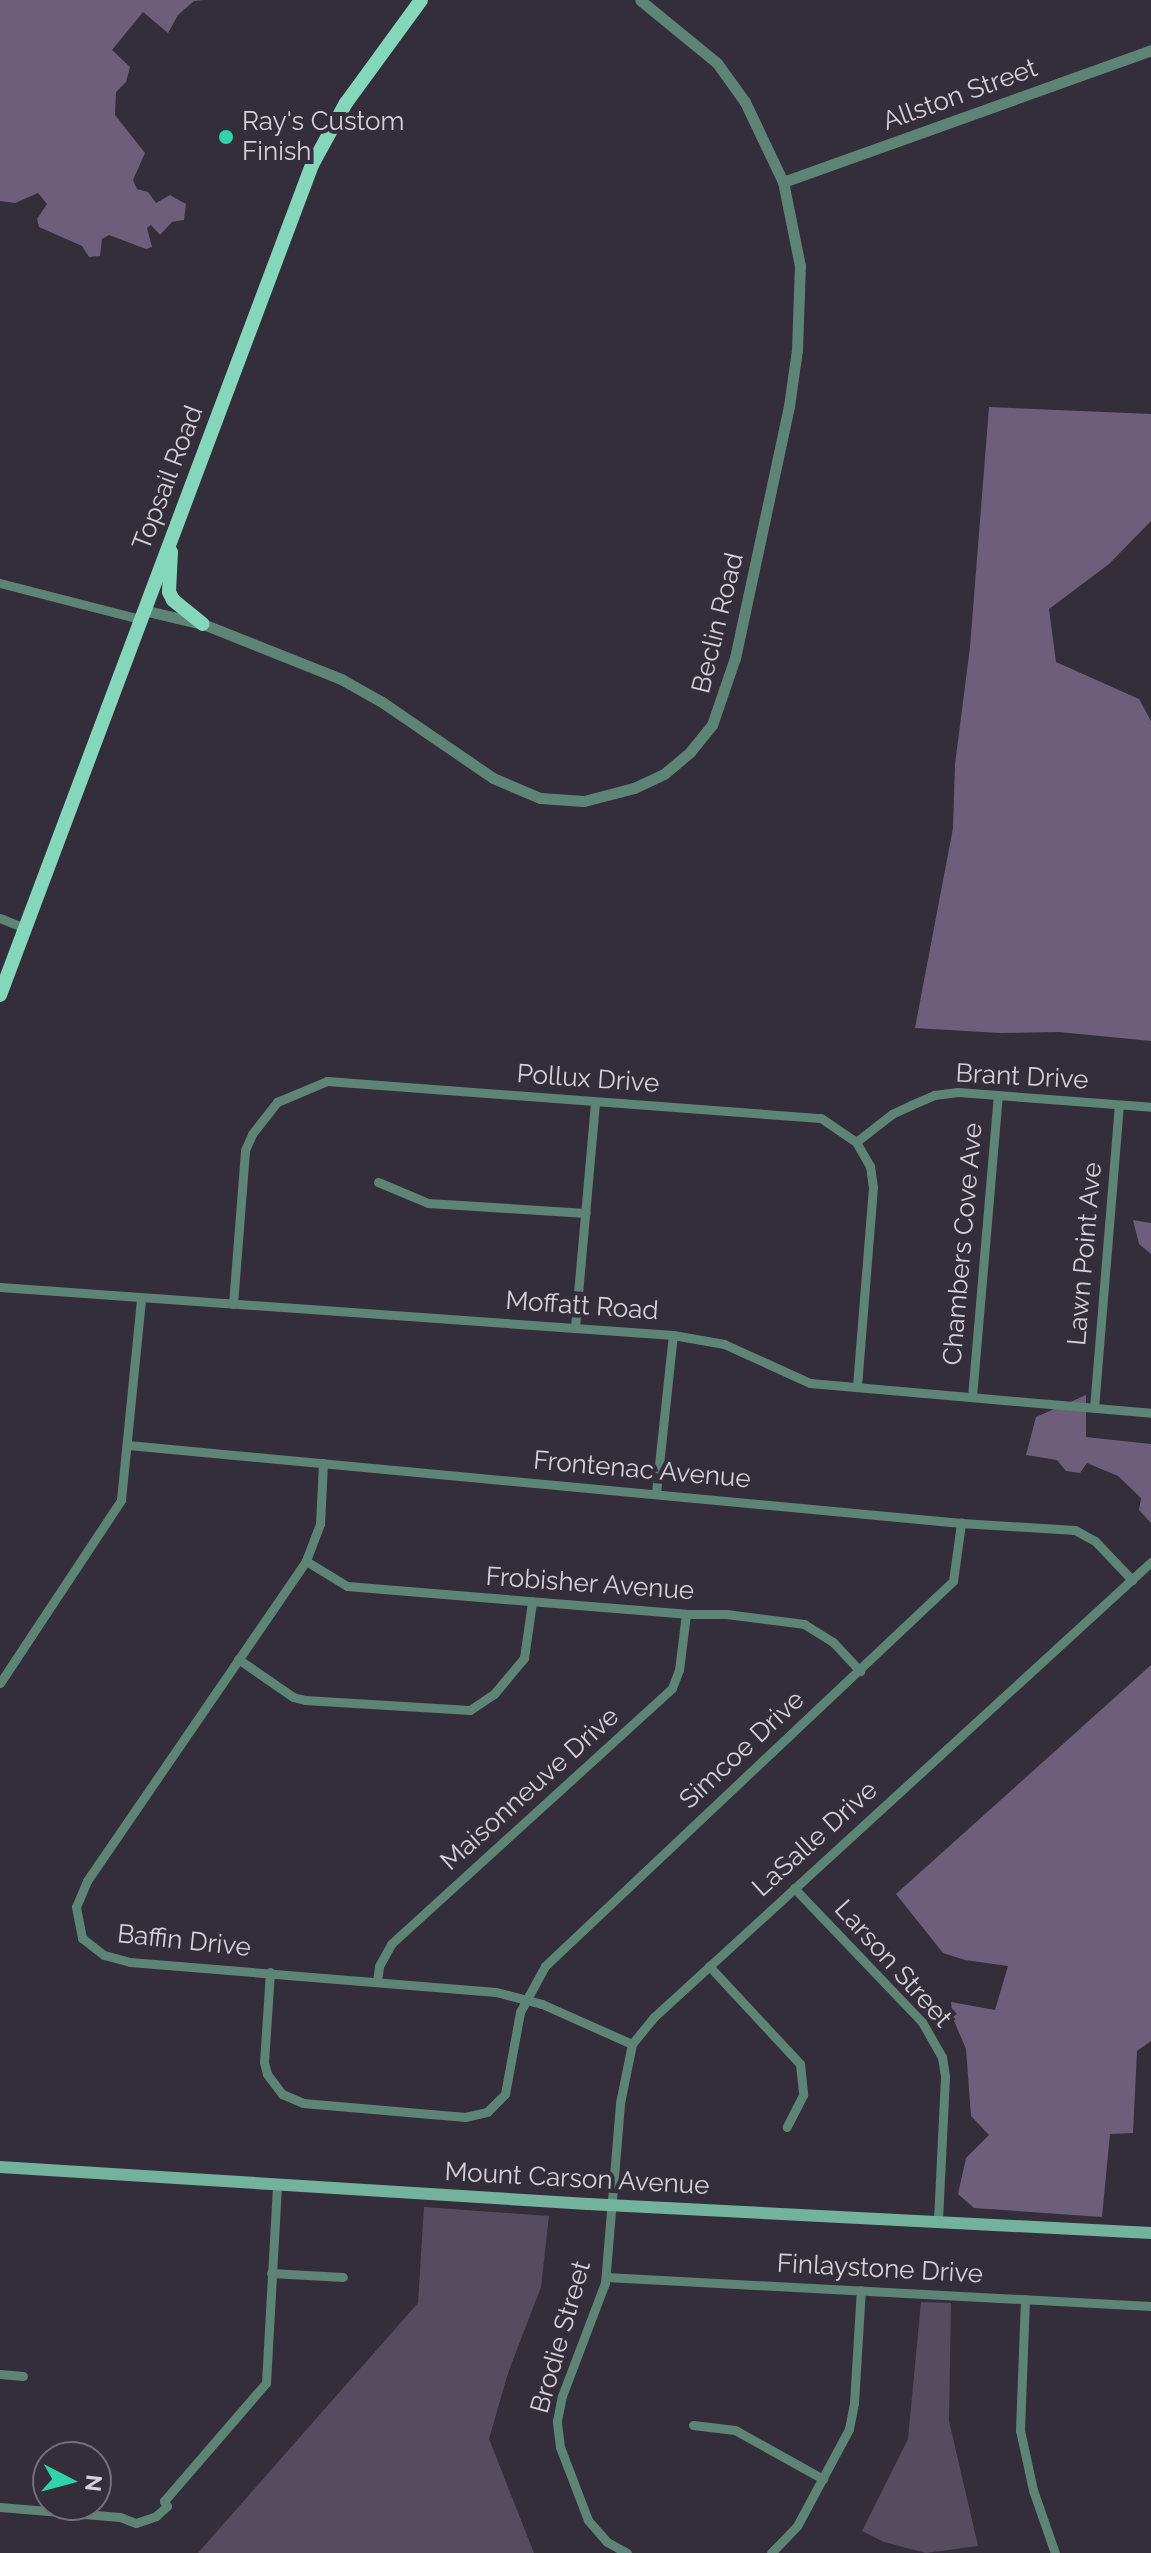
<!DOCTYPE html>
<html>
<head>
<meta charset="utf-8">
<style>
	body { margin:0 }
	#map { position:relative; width:1151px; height:2553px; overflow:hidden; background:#342e3a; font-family:Raleway,sans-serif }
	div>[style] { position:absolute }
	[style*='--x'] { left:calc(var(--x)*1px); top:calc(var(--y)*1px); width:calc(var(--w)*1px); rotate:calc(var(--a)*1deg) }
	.green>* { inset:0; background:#564c60 }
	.forest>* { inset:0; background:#6d5e7b }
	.minor>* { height:9px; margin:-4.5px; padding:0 4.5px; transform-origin:4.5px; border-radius:4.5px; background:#5d8476 }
	.tertiary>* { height:11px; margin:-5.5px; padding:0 5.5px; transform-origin:5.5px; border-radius:5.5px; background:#5d8476 }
	.secondary>* { height:12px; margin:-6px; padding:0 6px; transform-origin:6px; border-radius:6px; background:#73b39d }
	.primary>* { height:14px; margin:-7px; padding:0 7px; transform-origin:7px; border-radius:7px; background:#84d7bb }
	.dots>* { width:22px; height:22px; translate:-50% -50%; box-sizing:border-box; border:4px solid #342e3a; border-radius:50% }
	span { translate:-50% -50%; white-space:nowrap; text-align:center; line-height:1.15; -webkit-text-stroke:8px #342e3a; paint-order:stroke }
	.street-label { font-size:26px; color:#d4d1d8 }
	.poi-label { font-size:26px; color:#d4d1d8 }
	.left { translate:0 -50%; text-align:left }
	.north { position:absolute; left:32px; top:2441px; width:80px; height:80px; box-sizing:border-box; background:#342e3a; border:2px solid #746f79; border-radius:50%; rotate:96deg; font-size:22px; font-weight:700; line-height:32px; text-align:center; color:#d4d1d8 }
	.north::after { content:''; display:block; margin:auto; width:28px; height:36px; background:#2fd4aa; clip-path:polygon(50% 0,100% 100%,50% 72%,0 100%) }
</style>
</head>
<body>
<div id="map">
	<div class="green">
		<i style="clip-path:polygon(424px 2207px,549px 2216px,541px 2287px,508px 2373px,489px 2439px,534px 2553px,198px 2553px,418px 2303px)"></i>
		<i style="clip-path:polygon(921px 2302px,951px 2303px,949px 2421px,978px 2546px,926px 2553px,884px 2542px,862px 2531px,908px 2439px)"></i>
	</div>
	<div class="forest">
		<i style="clip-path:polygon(0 0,203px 0,194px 1px,178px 15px,168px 33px,143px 12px,112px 50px,130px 67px,126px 82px,116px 92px,115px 115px,145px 153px,133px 180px,137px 189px,148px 192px,156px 203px,170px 195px,186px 204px,184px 220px,172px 222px,160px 235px,151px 225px,147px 228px,152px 247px,146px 249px,109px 235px,102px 239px,100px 256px,89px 257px,82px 246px,39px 227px,37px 219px,47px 204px,38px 193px,15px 203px,0 201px)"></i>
		<i style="clip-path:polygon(989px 407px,1151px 414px,1151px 521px,1109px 564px,1049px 609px,1056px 662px,1139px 699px,1151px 721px,1151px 1041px,1059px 1032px,1000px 1033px,915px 1028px,953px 828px,955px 764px,970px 647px)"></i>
		<i style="clip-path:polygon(1133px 1220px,1151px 1223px,1151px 1254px,1139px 1244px)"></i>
		<i style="clip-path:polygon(1086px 1395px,1086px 1437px,1151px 1444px,1151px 1523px,1139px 1510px,1141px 1498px,1118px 1476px,1087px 1463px,1080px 1473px,1066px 1471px,1057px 1460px,1026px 1455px,1036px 1417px)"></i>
		<i style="clip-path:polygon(1151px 1665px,1151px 2041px,1137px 2051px,1133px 2133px,1110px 2134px,1102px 2217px,974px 2208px,958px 2194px,966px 2158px,989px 2135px,971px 2116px,966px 2049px,952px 2016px,951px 2002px,995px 2010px,1008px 1966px,965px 1960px,943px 1953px,896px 1894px)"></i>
	</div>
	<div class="minor">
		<i style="--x:0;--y:583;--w:145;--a:14.4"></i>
		<i style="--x:0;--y:918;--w:27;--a:22"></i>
		<i style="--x:856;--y:1142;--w:46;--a:-37.9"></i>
		<i style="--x:892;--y:1114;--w:21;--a:-25"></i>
		<i style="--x:911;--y:1105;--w:25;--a:-23"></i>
		<i style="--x:934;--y:1095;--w:24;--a:-7"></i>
		<i style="--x:958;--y:1092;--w:194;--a:4.4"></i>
		<i style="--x:378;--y:1182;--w:54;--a:22.8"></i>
		<i style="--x:428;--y:1203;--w:158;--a:3.6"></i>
		<i style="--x:0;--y:1287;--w:675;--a:4.08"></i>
		<i style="--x:673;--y:1335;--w:52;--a:10"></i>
		<i style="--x:724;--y:1344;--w:94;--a:24.4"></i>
		<i style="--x:810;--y:1383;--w:342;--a:5"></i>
		<i style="--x:233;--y:1304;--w:154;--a:-85.5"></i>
		<i style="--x:245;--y:1150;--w:17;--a:-66"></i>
		<i style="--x:252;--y:1134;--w:41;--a:-52"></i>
		<i style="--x:277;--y:1102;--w:54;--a:-22.8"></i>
		<i style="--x:327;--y:1081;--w:495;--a:4.3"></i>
		<i style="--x:821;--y:1118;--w:42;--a:34.4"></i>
		<i style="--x:856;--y:1142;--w:28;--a:60"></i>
		<i style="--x:870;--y:1166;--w:21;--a:82"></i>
		<i style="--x:873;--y:1187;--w:201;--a:94.6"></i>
		<i style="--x:575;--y:1327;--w:226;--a:-84.9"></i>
		<i style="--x:972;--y:1397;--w:303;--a:-85.1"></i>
		<i style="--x:1094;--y:1408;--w:304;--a:-85.3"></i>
		<i style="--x:128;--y:1445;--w:837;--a:5.35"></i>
		<i style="--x:961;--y:1523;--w:114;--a:3.5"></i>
		<i style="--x:1075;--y:1530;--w:23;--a:29"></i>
		<i style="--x:1095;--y:1541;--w:54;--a:46.5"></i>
		<i style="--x:323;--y:1463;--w:61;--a:92.8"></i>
		<i style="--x:320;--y:1524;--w:40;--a:111"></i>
		<i style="--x:306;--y:1561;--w:388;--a:124.4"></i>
		<i style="--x:87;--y:1881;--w:28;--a:113"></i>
		<i style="--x:76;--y:1907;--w:32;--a:79"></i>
		<i style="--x:82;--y:1938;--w:28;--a:38"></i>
		<i style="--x:104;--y:1955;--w:27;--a:15"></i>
		<i style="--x:130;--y:1962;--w:367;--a:4.7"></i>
		<i style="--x:496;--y:1992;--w:48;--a:14.6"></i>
		<i style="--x:542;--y:2004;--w:98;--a:24"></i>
		<i style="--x:656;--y:1493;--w:159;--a:-83.9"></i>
		<i style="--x:306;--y:1561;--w:48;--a:31.4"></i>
		<i style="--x:347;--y:1586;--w:340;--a:4.7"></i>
		<i style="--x:686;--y:1614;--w:40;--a:0"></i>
		<i style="--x:726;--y:1614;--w:79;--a:7.3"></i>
		<i style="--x:804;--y:1624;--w:34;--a:32"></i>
		<i style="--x:833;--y:1642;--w:40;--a:47"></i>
		<i style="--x:238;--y:1659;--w:67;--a:34.6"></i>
		<i style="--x:293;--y:1697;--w:12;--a:14"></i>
		<i style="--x:305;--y:1700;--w:165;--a:3.5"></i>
		<i style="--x:470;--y:1710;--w:29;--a:-34"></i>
		<i style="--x:494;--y:1694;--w:47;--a:-50.2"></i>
		<i style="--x:524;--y:1658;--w:57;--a:-81.9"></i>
		<i style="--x:0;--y:1683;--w:219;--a:-56.5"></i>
		<i style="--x:121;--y:1500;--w:203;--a:-84.3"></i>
		<i style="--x:794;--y:1888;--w:185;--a:46.3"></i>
		<i style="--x:922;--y:2022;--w:40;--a:60.3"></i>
		<i style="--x:942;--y:2057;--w:20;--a:81"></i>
		<i style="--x:945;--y:2077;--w:144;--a:92.8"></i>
		<i style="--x:709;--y:1966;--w:134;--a:47.1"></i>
		<i style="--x:800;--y:2064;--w:31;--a:84"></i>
		<i style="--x:803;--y:2095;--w:36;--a:117"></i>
		<i style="--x:270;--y:1972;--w:90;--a:93.8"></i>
		<i style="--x:264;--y:2062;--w:12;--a:76"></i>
		<i style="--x:267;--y:2074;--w:25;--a:53"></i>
		<i style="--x:282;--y:2094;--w:23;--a:23"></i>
		<i style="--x:303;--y:2103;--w:163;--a:4.9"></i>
		<i style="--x:465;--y:2117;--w:23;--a:-13"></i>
		<i style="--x:487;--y:2112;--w:25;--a:-45"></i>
		<i style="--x:505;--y:2094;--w:83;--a:-79.6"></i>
		<i style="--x:520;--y:2012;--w:52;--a:-61.5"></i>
		<i style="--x:545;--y:1966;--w:561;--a:-43.34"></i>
		<i style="--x:953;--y:1581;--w:59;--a:-82.1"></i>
		<i style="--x:377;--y:1981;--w:15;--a:-82"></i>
		<i style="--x:379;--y:1966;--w:25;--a:-61"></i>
		<i style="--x:391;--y:1944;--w:380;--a:-42.3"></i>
		<i style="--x:672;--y:1688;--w:19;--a:-69"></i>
		<i style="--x:679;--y:1670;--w:56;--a:-82.9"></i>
		<i style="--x:271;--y:2273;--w:72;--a:3.2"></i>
		<i style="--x:606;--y:2277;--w:546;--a:3.05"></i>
		<i style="--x:1025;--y:2299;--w:131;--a:92.2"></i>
		<i style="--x:1020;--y:2430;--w:61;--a:77.8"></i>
		<i style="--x:1033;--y:2490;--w:67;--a:70.8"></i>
		<i style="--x:0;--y:2374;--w:23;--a:5"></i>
		<i style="--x:693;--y:2425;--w:42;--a:6.8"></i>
		<i style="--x:735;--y:2430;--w:101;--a:29.1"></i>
		<i style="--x:0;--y:2507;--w:120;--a:4.8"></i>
		<i style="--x:120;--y:2517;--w:17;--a:21"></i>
		<i style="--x:136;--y:2523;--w:21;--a:-19"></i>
		<i style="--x:156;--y:2516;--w:15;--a:-42"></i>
		<i style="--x:167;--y:2506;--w:6;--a:-121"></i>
		<i style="--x:164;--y:2501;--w:156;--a:-49.2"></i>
		<i style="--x:266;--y:2383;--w:197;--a:-86.8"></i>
		<i style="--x:627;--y:2553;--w:23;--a:-151"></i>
		<i style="--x:607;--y:2542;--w:29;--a:-131"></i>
		<i style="--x:588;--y:2520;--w:78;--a:-111"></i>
		<i style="--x:560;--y:2447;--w:26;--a:-97"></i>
		<i style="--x:557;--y:2421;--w:25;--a:-79"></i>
		<i style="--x:562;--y:2396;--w:121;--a:-69.2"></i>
		<i style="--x:605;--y:2283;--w:181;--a:-85.2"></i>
		<i style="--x:620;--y:2103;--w:60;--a:-78.5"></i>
		<i style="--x:632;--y:2044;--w:35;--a:-51"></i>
		<i style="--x:654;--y:2017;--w:674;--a:-42.47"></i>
		<i style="--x:771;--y:2553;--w:37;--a:-46"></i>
		<i style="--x:797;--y:2526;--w:110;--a:-61.8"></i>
		<i style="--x:849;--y:2429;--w:26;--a:-79"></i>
		<i style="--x:854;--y:2403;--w:113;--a:-86.5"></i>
	</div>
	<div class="tertiary">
		<i style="--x:783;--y:182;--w:391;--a:-19.7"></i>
		<i style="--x:143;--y:610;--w:62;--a:13.1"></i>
		<i style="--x:203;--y:624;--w:149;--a:21.7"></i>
		<i style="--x:341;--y:679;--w:47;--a:29.3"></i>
		<i style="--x:382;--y:702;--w:135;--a:34.4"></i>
		<i style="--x:493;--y:778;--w:51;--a:23.1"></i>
		<i style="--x:540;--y:798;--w:44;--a:3.9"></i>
		<i style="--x:584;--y:801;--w:52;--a:-14.6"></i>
		<i style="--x:634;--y:788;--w:33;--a:-25"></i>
		<i style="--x:664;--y:774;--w:34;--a:-40"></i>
		<i style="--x:690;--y:752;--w:35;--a:-51"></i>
		<i style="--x:712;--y:725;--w:71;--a:-71.1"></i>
		<i style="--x:735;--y:658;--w:258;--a:-77.9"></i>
		<i style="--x:789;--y:406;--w:57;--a:-81.9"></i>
		<i style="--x:797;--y:350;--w:84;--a:-88"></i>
		<i style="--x:800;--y:266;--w:86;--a:-101.4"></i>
		<i style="--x:783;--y:182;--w:89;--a:-115.4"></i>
		<i style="--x:745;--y:102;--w:48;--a:-125.7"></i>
		<i style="--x:717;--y:63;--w:99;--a:-140.7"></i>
	</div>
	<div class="secondary">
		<i style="--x:0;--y:2167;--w:589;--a:3.6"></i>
		<i style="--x:588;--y:2204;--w:564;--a:2.95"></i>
	</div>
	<div class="primary">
		<i style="--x:171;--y:552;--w:40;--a:92.9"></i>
		<i style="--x:169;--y:592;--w:9;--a:63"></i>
		<i style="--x:173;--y:600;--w:38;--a:39"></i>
		<i style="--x:0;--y:995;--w:887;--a:-69.4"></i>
		<i style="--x:312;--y:165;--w:71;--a:-61.3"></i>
		<i style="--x:346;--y:103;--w:127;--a:-53.9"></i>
	</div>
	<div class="dots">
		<i style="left:226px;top:137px;background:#2fd4aa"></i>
	</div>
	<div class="street-label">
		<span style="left:960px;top:95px;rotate:-20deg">Allston Street</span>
		<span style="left:168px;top:478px;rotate:-69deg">Topsail Road</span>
		<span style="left:718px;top:623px;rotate:-76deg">Beclin Road</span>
		<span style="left:1022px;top:1077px;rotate:3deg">Brant Drive</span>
		<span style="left:588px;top:1079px;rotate:4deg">Pollux Drive</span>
		<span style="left:963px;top:1244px;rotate:-85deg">Chambers Cove Ave</span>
		<span style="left:1085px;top:1254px;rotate:-85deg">Lawn Point Ave</span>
		<span style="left:582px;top:1306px;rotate:4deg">Moffatt Road</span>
		<span style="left:642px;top:1470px;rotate:5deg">Frontenac Avenue</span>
		<span style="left:590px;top:1584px;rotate:4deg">Frobisher Avenue</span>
		<span style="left:742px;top:1750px;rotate:-43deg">Simcoe Drive</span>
		<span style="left:530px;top:1789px;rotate:-42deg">Maisonneuve Drive</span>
		<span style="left:815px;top:1839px;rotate:-42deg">LaSalle Drive</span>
		<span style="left:184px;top:1941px;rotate:6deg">Baffin Drive</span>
		<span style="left:893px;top:1964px;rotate:48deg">Larson Street</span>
		<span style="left:577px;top:2179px;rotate:3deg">Mount Carson Avenue</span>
		<span style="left:880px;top:2269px;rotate:3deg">Finlaystone Drive</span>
		<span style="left:561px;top:2337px;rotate:-74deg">Brodie Street</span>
	</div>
	<div class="poi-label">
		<span class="left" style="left:242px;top:137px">Ray's Custom<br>Finish</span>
	</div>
	<div class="north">N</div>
</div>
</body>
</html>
